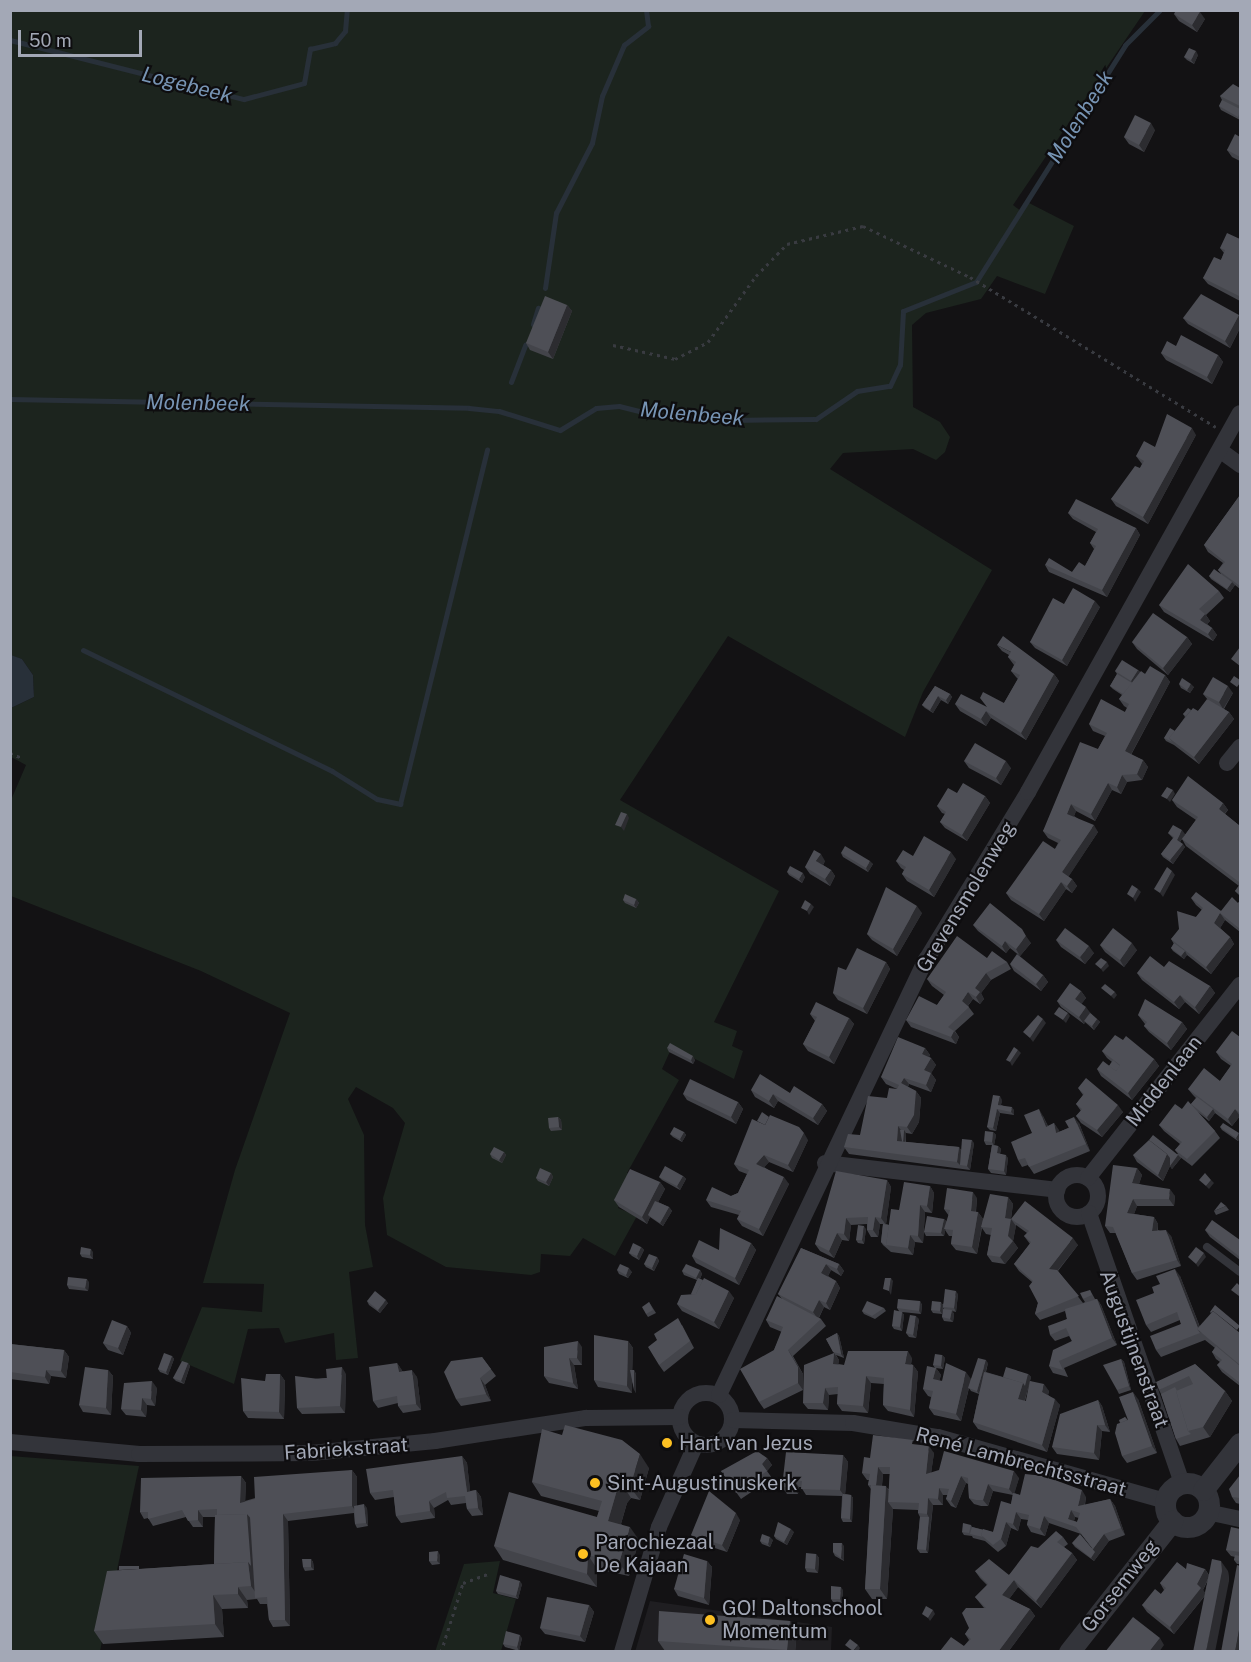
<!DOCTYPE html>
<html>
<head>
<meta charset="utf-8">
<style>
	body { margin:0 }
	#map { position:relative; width:1251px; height:1662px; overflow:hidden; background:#131214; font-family:"Public Sans",sans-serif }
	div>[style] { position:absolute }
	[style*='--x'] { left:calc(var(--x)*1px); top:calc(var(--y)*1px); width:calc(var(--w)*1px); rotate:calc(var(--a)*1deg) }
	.built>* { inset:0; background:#1f1e21 }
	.green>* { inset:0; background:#1c241e }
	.water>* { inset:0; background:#283039 }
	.stream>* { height:5px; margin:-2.5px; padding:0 2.5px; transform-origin:2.5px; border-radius:2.5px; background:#283039 }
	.path>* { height:3px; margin-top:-1.5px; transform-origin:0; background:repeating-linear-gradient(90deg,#393b41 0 3px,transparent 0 7.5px) }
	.service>* { height:8px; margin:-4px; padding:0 4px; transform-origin:4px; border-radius:4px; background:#33343a }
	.minor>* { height:16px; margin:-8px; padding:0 8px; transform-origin:8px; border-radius:8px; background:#33343a }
	.minor>.ring { margin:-8px; padding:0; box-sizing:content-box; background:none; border:16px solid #33343a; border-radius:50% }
	.tertiary>* { height:21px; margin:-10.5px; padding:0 10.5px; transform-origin:10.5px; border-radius:10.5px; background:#33343a }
	.tertiary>.ring { margin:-10.5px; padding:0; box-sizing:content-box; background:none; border:21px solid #33343a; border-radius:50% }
	.wall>* { inset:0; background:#43444a }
	.shaded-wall>* { inset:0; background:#2c2c30 }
	.building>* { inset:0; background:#4e4f56 }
	.dots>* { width:16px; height:16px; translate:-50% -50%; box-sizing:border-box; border:3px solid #0e0d0f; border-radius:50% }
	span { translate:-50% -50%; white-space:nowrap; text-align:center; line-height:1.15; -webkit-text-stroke:4.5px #0e0d0f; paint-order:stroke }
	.street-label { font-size:20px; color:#a3a8b6 }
	.poi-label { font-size:20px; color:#a3a8b6 }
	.left { translate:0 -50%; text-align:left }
	.water-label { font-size:21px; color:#7794b4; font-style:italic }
	.frame { position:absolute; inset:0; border:12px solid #a3a8b6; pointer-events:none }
	.scale { position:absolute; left:18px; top:30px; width:124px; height:27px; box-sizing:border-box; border:3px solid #a3a8b6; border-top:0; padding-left:8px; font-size:18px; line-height:21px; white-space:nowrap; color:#a3a8b6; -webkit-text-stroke:4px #0e0d0f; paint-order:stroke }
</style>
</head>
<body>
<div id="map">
	<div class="built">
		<i style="clip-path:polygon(650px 1601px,832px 1627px,831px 1651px,635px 1652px)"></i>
	</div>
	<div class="green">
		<i style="clip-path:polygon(10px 11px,1145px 11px,1013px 205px,1022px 212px,1029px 203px,1074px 226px,1045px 294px,997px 276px,981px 299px,926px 313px,912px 325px,913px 407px,940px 422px,950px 437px,945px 452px,936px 460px,913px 449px,843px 453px,830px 469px,992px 570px,923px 692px,905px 737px,728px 636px,620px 800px,779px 891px,714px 1022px,737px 1031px,732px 1046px,743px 1051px,734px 1079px,672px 1047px,662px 1069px,679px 1080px,627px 1173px,633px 1175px,618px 1208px,637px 1216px,615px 1256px,583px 1238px,570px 1256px,541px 1254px,540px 1272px,531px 1275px,446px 1267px,387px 1235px,383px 1198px,405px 1123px,393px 1108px,356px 1087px,348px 1099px,364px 1135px,365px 1225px,373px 1267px,349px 1272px,358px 1358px,336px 1360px,334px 1333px,285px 1343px,279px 1328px,248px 1329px,234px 1384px,180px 1361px,202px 1307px,262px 1312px,264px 1284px,203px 1283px,235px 1170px,290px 1013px,201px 971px,11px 896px,11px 800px,26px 765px,11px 757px,11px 708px,34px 697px,33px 675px,22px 659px,10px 655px)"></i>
		<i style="clip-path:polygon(10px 1456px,139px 1466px,100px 1651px,11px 1651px)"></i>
		<i style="clip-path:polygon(500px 1561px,493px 1593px,516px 1599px,501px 1651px,435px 1652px,464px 1564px)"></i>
	</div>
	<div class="water">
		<i style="clip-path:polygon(11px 655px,22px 659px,33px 675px,34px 697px,11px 708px)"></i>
	</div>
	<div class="stream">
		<i style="--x:10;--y:40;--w:241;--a:14.2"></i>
		<i style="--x:244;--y:99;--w:62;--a:-14.9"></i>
		<i style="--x:304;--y:83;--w:35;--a:-80"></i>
		<i style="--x:310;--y:49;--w:26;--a:-13"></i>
		<i style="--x:335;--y:43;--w:16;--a:-50"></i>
		<i style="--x:345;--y:31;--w:21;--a:-85"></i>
		<i style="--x:545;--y:288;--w:76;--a:-81.7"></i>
		<i style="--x:556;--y:213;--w:79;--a:-62.8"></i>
		<i style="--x:592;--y:143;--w:48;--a:-78"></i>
		<i style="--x:602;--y:96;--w:56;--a:-66.7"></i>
		<i style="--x:624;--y:45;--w:31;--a:-38"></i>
		<i style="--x:648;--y:26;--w:16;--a:-97"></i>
		<i style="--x:533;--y:324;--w:17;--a:-73"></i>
		<i style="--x:511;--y:382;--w:40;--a:-69"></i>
		<i style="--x:10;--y:399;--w:459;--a:1.1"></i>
		<i style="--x:469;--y:408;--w:30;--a:6"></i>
		<i style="--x:499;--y:411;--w:64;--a:17.3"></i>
		<i style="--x:560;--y:430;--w:42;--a:-31.4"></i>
		<i style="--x:596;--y:408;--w:23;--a:-5"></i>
		<i style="--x:619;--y:406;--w:32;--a:14"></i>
		<i style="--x:650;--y:414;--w:80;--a:4.3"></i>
		<i style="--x:730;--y:420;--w:86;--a:-0.7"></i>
		<i style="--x:816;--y:419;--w:50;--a:-34.3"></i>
		<i style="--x:857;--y:391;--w:33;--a:-9"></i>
		<i style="--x:890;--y:386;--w:23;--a:-65"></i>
		<i style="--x:900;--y:365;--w:54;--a:-86.8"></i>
		<i style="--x:903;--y:311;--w:79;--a:-21.7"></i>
		<i style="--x:976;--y:282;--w:280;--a:-57.8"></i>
		<i style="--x:1125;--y:45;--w:49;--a:-45"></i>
		<i style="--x:83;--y:650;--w:277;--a:25.9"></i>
		<i style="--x:332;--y:771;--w:53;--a:31.9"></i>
		<i style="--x:377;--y:799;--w:24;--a:12"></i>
		<i style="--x:400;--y:804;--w:365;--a:-76.2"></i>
	</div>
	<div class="path">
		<i style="--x:613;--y:345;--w:64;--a:12.7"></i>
		<i style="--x:675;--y:359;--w:37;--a:-27"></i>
		<i style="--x:708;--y:342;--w:82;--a:-54"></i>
		<i style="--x:756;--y:276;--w:45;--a:-45.9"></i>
		<i style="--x:787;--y:244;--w:78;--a:-13.3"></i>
		<i style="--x:863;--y:226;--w:119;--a:25.5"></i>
		<i style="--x:970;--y:277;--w:288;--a:31.4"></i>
		<i style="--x:10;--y:753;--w:11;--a:22"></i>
		<i style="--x:441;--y:1652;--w:72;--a:-72.3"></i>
		<i style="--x:463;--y:1583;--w:27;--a:-20"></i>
	</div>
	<div class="service">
		<i style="--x:1207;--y:1247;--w:41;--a:37.1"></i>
	</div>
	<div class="minor">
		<i style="--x:1221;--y:451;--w:24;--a:36"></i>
		<i style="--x:1227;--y:763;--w:21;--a:-51"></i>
		<i style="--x:825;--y:1163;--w:234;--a:6.6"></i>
		<i class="ring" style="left:1056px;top:1175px;width:26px;height:26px"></i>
		<i style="--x:1088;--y:1178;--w:246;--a:-51.8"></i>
		<i style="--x:1089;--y:1213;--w:286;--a:71"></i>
		<i class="ring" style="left:680px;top:1393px;width:36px;height:36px"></i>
		<i style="--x:719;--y:1395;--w:482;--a:-64.6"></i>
		<i style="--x:926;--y:960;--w:197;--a:-58.7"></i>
		<i style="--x:1028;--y:792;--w:434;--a:-60.8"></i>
		<i style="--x:733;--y:1420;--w:120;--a:1.4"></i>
		<i style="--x:853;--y:1423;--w:86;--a:9.4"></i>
		<i style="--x:938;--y:1437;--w:236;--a:15.7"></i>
		<i style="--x:10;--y:1442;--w:130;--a:5.3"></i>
		<i style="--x:139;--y:1454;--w:172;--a:-0.3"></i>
		<i style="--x:311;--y:1453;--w:125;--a:-5.5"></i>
		<i style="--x:435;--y:1441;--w:153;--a:-8.7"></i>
		<i style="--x:586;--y:1418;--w:94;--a:-0.6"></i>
		<i style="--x:1207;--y:1512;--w:34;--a:12"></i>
		<i style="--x:622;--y:1652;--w:130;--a:-73.5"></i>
		<i style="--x:659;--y:1527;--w:91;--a:-66"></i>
	</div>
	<div class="tertiary">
		<i class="ring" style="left:1165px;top:1483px;width:23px;height:23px"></i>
		<i style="--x:1203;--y:1490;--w:60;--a:-51.8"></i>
		<i style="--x:1069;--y:1652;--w:167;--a:-51.8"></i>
	</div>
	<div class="wall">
		<i style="clip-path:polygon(1174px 14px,1205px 19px,1197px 32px,1179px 21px)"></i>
		<i style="clip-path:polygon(1198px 55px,1194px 64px,1187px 60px,1184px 57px)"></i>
		<i style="clip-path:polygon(1240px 88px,1240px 120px,1221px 110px,1219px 106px,1222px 100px,1220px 96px)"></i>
		<i style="clip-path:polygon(1155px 130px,1144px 152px,1129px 144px,1124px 137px)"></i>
		<i style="clip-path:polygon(1240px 137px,1240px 161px,1232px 157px,1227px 150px)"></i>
		<i style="clip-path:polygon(1240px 239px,1240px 301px,1208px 284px,1203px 278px,1221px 260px,1224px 253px,1220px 248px)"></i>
		<i style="clip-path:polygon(567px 305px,572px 311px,553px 359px,530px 350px,526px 343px)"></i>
		<i style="clip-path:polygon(1239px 315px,1240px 317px,1240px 328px,1230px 348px,1188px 324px,1183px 318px)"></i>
		<i style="clip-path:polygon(1176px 346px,1218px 355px,1223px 362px,1212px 384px,1166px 360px,1161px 353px)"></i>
		<i style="clip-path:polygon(1196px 435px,1148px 524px,1116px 506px,1111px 499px,1140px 468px,1142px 464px,1136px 456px,1155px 447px)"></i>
		<i style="clip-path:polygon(1240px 495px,1240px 589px,1235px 585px,1230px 592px,1211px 579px,1209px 576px,1221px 574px,1218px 570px,1223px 563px,1208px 552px,1204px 545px)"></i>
		<i style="clip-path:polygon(1068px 513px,1136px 528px,1140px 535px,1107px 597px,1049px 572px,1045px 565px,1072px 572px,1085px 566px,1094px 549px,1090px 543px,1096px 532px,1073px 519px)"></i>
		<i style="clip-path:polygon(1219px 591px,1224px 598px,1206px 615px,1210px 621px,1207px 624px,1212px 628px,1217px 635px,1213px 641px,1164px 612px,1159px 605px)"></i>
		<i style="clip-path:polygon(1064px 604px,1100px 607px,1067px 666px,1035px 648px,1030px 642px)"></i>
		<i style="clip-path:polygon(1187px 637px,1192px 644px,1168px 675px,1137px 649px,1132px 642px)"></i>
		<i style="clip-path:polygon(997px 645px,1054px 674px,1059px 681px,1026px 740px,991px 718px,986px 726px,960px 711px,955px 704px,986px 707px,1004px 703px,1018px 679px,1016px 677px,1011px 671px,1014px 665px,1008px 657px,1009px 655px,1002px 651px)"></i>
		<i style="clip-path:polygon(1138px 670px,1140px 672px,1145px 674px,1165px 675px,1170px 682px,1131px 755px,1143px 760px,1148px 767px,1142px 780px,1127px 782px,1121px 794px,1112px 790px,1095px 821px,1076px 811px,1074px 816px,1098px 832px,1068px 877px,1072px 879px,1077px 886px,1072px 893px,1066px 889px,1044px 921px,1011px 900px,1006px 893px,1055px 849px,1058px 843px,1048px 838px,1043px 831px,1098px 749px,1105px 736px,1093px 731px,1089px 724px,1125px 712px,1127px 708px,1124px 706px,1119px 699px,1122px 695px,1113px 689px,1110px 686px,1117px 674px,1115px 671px)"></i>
		<i style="clip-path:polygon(1179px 684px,1194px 687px,1190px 693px,1181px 688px)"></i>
		<i style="clip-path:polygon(935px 686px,950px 694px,952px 697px,948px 704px,941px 700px,933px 713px,925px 708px,922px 705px)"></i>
		<i style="clip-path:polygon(1233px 693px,1224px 709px,1229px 712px,1234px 719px,1199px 764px,1174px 745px,1166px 741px,1164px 738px,1175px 731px,1185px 717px,1183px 714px,1191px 710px,1198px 711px,1208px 700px,1203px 694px)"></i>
		<i style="clip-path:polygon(964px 761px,1011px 768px,1001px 785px,969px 768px)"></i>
		<i style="clip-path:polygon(957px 793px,985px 796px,990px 803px,967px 841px,945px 828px,940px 822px,945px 814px,942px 813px,937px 806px)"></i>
		<i style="clip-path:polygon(1172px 800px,1223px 803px,1228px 810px,1225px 814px,1240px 826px,1240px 896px,1235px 891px,1239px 886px,1186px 846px,1182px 839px,1180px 842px,1185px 847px,1173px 864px,1163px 857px,1161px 854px,1173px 838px,1168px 833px,1185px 834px,1182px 839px,1196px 820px,1177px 807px)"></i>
		<i style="clip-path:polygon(841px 853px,873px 864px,868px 872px,843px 857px)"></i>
		<i style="clip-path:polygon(913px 856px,956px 859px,934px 897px,907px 881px,902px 874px,904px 870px,901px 868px,896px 861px)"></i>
		<i style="clip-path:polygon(825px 861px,823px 865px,831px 870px,835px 876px,830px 886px,810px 874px,805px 867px)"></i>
		<i style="clip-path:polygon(787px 872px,805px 877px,802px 883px,789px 875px)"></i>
		<i style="clip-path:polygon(1191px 898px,1221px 911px,1238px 903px,1240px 901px,1240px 932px,1225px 920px,1220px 928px,1230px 937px,1234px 944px,1211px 974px,1187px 955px,1184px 959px,1173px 951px,1171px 948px,1174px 944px,1171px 939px,1196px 917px,1202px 910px,1196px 905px)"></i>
		<i style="clip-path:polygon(636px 899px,639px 903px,636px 908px,625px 903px,623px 900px)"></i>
		<i style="clip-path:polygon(922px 913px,897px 956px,872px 940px,867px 934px)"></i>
		<i style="clip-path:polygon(973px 925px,1031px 943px,1020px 956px,1010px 948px,1006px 953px,978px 931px)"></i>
		<i style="clip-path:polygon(1056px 940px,1094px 953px,1085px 964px,1061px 947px)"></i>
		<i style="clip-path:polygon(1100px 945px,1137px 950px,1124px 967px,1105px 952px)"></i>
		<i style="clip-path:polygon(987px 958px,1007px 962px,1011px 969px,991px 980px,981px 993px,984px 999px,980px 1004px,973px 999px,968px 1006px,974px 1014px,955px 1031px,959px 1037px,956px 1044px,911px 1027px,906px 1020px,937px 1005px,944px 995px,932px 986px,927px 979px)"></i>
		<i style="clip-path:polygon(886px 962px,890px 969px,867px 1014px,838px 1000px,833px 993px,846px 970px)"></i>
		<i style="clip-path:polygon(1010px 964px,1043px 975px,1048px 982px,1041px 991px,1014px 971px)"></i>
		<i style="clip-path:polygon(1164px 967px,1210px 986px,1215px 993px,1199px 1014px,1185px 1002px,1179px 1009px,1142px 980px,1137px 973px)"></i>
		<i style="clip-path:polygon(1081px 991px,1086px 998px,1081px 1004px,1100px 1022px,1094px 1030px,1085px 1022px,1084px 1024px,1061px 1007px,1057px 1001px)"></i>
		<i style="clip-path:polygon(810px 1014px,849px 1018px,854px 1024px,834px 1064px,808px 1051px,803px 1044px,815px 1021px)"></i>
		<i style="clip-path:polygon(1138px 1015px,1182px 1022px,1187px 1029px,1171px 1050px,1149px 1032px,1144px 1026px,1145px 1024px)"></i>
		<i style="clip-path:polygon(1240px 1037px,1240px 1116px,1232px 1126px,1215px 1113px,1209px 1121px,1198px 1112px,1215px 1131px,1220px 1138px,1192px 1166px,1180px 1157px,1181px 1158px,1172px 1169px,1170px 1166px,1163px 1181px,1137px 1162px,1133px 1155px,1178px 1154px,1175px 1150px,1180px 1144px,1164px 1131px,1159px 1125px,1182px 1109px,1191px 1104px,1196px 1098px,1193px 1095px,1188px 1089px,1220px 1081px,1231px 1066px,1221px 1059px,1216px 1052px)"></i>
		<i style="clip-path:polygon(1123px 1040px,1154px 1059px,1159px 1066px,1132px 1100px,1101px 1076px,1097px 1069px,1109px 1066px,1112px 1062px,1107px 1058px,1102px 1051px)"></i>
		<i style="clip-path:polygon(667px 1048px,695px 1060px,693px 1064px,669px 1052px)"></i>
		<i style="clip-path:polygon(925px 1048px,930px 1055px,929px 1057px,931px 1058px,936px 1065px,931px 1073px,936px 1080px,931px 1092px,909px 1084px,908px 1087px,916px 1091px,921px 1098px,919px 1122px,912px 1134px,906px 1133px,906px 1142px,959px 1147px,961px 1150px,974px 1143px,970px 1170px,849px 1154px,844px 1147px,860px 1135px,887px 1098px,897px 1089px,886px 1084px,881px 1077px)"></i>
		<i style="clip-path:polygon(1078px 1088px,1123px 1112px,1102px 1137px,1081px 1123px,1076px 1116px,1081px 1111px,1076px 1104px,1083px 1095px)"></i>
		<i style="clip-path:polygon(751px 1090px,790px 1093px,822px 1104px,827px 1111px,818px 1125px,778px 1101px,774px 1108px,755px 1097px)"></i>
		<i style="clip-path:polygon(683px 1094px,738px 1102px,743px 1109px,736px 1124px,687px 1100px)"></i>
		<i style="clip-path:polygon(1002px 1100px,1001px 1105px,1014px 1110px,1014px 1115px,1000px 1113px,996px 1131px,990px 1130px,987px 1127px)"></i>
		<i style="clip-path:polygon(1043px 1116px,1048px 1126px,1054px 1123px,1059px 1132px,1079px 1123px,1090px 1151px,1034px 1174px,1028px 1165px,1022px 1167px,1018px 1160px,1032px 1133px)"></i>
		<i style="clip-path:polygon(558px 1117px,561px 1120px,562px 1130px,551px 1131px,549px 1128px)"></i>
		<i style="clip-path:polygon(1220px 1127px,1240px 1134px,1240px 1138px,1238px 1141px,1222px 1130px)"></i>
		<i style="clip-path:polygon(684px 1132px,686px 1135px,682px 1142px,673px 1137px,670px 1134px)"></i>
		<i style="clip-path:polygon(993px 1132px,996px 1135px,994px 1145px,998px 1146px,1001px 1149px,1000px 1154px,1008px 1158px,1006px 1175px,991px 1173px,988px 1169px,992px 1145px,986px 1145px,984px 1141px)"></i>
		<i style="clip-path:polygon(808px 1140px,793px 1172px,769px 1162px,764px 1167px,789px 1184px,763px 1236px,742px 1226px,737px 1219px,739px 1215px,711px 1207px,706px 1200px,731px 1196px,738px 1193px,747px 1174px,739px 1171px,734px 1164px)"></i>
		<i style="clip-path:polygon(504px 1152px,506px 1155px,502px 1163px,492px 1158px,490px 1154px)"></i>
		<i style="clip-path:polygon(1137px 1168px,1142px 1175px,1139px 1184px,1175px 1196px,1174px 1206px,1137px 1206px,1134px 1214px,1154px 1217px,1158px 1224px,1158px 1230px,1171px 1236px,1181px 1266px,1137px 1280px,1132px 1273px,1116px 1233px,1110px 1233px,1105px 1226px)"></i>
		<i style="clip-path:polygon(551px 1173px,553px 1177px,549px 1186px,538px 1181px,536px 1178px)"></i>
		<i style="clip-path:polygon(683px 1176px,686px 1179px,680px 1190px,662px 1180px,659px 1177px)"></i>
		<i style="clip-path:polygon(887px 1180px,891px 1187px,886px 1224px,889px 1225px,899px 1210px,930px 1186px,934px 1193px,932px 1213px,925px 1212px,923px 1243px,915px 1242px,913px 1255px,891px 1252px,883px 1245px,881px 1242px,883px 1224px,880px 1224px,878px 1237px,871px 1237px,867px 1230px,867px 1224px,851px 1225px,849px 1241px,842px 1240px,834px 1258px,820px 1251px,815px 1244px)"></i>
		<i style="clip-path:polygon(660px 1182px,665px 1189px,658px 1202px,669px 1207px,672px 1211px,663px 1226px,650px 1217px,647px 1224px,619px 1207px,614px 1200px)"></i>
		<i style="clip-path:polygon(1008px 1197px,1013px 1204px,1011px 1219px,1078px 1245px,1058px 1271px,1083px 1303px,1085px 1302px,1083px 1299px,1090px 1290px,1095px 1299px,1097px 1299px,1101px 1305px,1117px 1345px,1064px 1368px,1068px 1377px,1053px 1373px,1049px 1366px,1072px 1341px,1069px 1336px,1055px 1341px,1050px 1335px,1067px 1319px,1065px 1311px,1040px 1320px,1035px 1314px,1038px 1303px,1032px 1282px,1019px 1271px,1014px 1264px,1030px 1244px,1024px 1236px,1027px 1233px,1016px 1225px,1013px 1241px,1018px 1248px,1005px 1264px,992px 1262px,987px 1255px,991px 1235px,986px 1234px,982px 1228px,977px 1254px,956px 1250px,951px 1244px,952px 1236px,949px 1236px,945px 1230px,944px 1236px,926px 1236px,924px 1232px,944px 1219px,947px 1222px,949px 1216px,944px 1209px,977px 1198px,976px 1212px,978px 1212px,983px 1219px)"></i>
		<i style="clip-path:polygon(1226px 1206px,1229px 1210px,1216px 1215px,1214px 1211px)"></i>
		<i style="clip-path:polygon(866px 1229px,864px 1244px,858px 1243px,856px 1240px)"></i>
		<i style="clip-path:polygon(1205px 1230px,1240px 1240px,1240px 1260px,1210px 1237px)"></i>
		<i style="clip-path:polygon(751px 1243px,756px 1250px,739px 1285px,696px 1263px,692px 1256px)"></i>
		<i style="clip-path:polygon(641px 1247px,644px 1250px,639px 1260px,632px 1256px,629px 1253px)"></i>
		<i style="clip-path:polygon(801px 1248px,839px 1264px,844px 1271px,841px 1276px,831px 1270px,828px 1276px,836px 1281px,840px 1288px,830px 1310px,824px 1307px,819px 1318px,821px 1319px,826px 1326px,793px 1356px,803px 1374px,803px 1390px,764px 1409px,759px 1402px,774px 1350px,782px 1332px,770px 1327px,766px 1320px,782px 1299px,778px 1294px)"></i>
		<i style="clip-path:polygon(93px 1252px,93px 1259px,82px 1257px,80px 1254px)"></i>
		<i style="clip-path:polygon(657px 1257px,659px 1261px,654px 1271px,646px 1267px,644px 1264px)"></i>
		<i style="clip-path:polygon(617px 1270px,632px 1272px,628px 1278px,619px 1274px)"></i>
		<i style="clip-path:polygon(700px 1270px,702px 1274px,700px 1279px,734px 1298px,719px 1329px,682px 1311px,677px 1304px,692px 1294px,697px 1280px,684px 1275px,682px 1271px)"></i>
		<i style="clip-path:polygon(1180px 1276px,1200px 1327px,1240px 1333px,1240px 1386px,1222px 1372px,1217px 1365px,1220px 1362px,1216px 1359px,1212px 1352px,1215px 1348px,1205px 1340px,1161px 1357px,1156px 1350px,1181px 1324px,1180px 1320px,1151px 1332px,1146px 1325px,1154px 1293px)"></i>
		<i style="clip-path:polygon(89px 1282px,88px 1291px,69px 1289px,67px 1285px)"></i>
		<i style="clip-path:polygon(958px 1294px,956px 1312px,952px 1311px,954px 1314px,953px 1322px,944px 1321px,942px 1317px,944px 1309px,943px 1308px,942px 1314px,933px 1313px,931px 1310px,943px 1304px)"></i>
		<i style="clip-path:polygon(367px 1301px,388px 1303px,380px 1313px,369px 1305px)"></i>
		<i style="clip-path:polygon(920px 1301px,922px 1305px,921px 1314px,902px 1312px,904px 1315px,902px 1331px,894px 1329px,892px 1326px,899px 1311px,897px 1308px)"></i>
		<i style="clip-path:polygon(649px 1302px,656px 1313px,648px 1317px,646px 1314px)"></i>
		<i style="clip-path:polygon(884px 1308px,886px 1311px,875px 1319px,864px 1314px,862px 1311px)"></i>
		<i style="clip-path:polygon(919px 1319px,916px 1338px,909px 1337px,906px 1333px)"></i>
		<i style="clip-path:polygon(682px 1325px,694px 1348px,664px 1372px,659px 1365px,657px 1340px)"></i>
		<i style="clip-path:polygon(127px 1326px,131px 1333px,123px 1355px,108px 1350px,103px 1343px)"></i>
		<i style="clip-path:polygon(837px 1333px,839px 1336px,844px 1358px,836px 1355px,839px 1360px,838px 1364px,844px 1365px,912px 1358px,911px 1364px,913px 1365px,918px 1372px,914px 1417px,888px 1411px,883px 1405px,884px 1384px,871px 1383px,868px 1413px,842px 1411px,837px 1404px,838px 1394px,829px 1395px,828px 1410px,808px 1409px,803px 1403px,834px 1353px,826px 1339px)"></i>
		<i style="clip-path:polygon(628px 1341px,633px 1348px,632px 1370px,634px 1370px,636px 1374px,636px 1393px,632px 1381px,632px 1393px,598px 1387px,594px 1380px)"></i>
		<i style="clip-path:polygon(10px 1344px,64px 1350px,69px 1357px,66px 1378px,51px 1376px,49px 1384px,10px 1379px)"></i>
		<i style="clip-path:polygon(582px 1347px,582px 1365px,574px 1365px,578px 1389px,549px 1383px,544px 1376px)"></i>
		<i style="clip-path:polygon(evenodd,942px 1355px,945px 1358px,943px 1369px,936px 1368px,941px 1375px,939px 1381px,971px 1379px,988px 1363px,986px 1372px,1003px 1377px,1028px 1374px,1031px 1377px,1030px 1381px,1049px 1391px,1048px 1395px,1060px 1405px,1047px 1452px,978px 1429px,973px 1422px,979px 1394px,971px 1391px,969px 1388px,961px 1421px,934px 1415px,929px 1408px,931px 1397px,928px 1396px,923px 1389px,935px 1368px,933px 1365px,942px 1355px,1030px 1381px,1026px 1401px,1025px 1401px,1030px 1381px)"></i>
		<i style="clip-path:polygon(172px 1356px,174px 1359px,168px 1375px,160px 1372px,158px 1369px)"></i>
		<i style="clip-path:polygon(482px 1357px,496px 1376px,485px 1385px,491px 1401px,461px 1406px,456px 1399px)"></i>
		<i style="clip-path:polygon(1121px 1359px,1124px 1362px,1131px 1390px,1119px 1394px,1117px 1390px)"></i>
		<i style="clip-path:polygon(188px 1363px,190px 1366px,184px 1384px,176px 1381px,173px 1378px)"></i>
		<i style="clip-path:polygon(397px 1363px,402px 1371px,417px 1377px,421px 1410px,403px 1413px,398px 1406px,398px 1403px,378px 1408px,373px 1401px)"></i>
		<i style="clip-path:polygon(1195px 1364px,1225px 1391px,1232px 1401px,1210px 1437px,1180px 1446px,1176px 1439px,1161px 1394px,1159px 1390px)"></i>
		<i style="clip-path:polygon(108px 1370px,113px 1376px,111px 1415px,83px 1412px,79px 1405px)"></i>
		<i style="clip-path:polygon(280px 1374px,285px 1381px,284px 1419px,248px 1418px,243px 1411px,265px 1381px)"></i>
		<i style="clip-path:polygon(346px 1374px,345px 1413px,302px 1414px,297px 1408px,315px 1379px,327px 1378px)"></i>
		<i style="clip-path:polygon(157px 1388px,155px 1406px,147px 1405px,146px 1417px,126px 1415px,121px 1409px)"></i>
		<i style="clip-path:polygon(1138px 1399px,1157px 1453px,1127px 1463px,1122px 1456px,1120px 1423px,1125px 1417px,1128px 1420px)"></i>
		<i style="clip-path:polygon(1098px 1400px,1102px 1406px,1110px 1432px,1102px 1431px,1099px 1460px,1057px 1454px,1052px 1447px)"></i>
		<i style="clip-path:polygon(evenodd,916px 1445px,934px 1453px,931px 1473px,1019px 1478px,1014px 1493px,1020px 1495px,1086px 1497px,1085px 1505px,1110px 1499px,1115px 1506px,1125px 1535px,1109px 1541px,1094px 1561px,1075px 1547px,1072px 1543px,1092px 1548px,1081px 1534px,1049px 1523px,1045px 1536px,1031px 1532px,1027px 1525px,1028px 1520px,1021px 1519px,1018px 1531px,1011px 1528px,1006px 1546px,998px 1552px,985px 1541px,973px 1538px,972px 1536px,964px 1535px,962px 1532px,971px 1525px,972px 1527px,993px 1532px,1011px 1504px,1013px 1495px,993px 1491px,988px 1506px,981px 1506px,974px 1504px,969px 1498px,968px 1484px,966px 1483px,956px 1508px,951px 1506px,946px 1499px,948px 1495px,943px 1495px,943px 1505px,933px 1505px,928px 1553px,920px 1553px,917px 1549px,920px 1517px,918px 1513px,918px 1510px,893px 1509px,887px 1599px,872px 1599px,865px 1589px,871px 1489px,868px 1485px,869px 1480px,867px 1480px,862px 1473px,870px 1458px,916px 1445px,883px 1474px,890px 1474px,889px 1489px,882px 1486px,883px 1474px,916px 1445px,1075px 1517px,1079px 1518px,1077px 1522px,1074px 1521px,1075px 1517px)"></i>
		<i style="clip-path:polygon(843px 1455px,848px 1462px,845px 1494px,851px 1495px,853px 1498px,852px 1522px,843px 1522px,841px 1518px,842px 1496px,806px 1495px,801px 1487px,799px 1487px,798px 1494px,787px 1494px,782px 1487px)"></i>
		<i style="clip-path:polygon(462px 1456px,467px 1463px,470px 1491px,476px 1490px,481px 1497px,483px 1515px,472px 1516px,467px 1509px,466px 1503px,451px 1505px,448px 1500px,434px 1508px,435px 1518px,401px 1523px,396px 1516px,394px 1497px,375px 1500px,370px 1493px)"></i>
		<i style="clip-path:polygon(767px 1458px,772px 1465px,767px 1471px,772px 1478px,741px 1499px,721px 1471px)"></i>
		<i style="clip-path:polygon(649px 1468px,640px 1500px,631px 1498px,627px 1503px,621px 1524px,639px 1540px,629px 1576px,597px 1569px,597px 1587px,503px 1560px,494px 1546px,597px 1517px,599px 1511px,541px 1496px,532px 1482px)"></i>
		<i style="clip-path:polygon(352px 1470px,357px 1477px,357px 1506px,367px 1508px,368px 1526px,357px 1528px,355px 1524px,354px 1513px,288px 1521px,290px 1626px,273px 1627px,269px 1620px,267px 1604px,260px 1604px,257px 1599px,247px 1600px,248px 1608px,222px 1609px,224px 1637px,103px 1644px,94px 1631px,141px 1569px,214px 1564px,215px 1517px,203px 1517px,203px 1527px,193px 1527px,186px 1517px,153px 1526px,148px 1518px,144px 1519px,140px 1512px,241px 1476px,246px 1483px,245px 1501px)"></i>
		<i style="clip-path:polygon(1240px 1475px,1240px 1504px,1236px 1503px,1232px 1497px)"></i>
		<i style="clip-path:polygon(740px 1520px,727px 1552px,696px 1542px,691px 1535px)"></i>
		<i style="clip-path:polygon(1240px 1529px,1240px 1564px,1237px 1564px,1234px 1560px,1235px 1557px,1231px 1556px,1226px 1550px)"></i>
		<i style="clip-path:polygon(794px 1532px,787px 1545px,776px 1539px,774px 1536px)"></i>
		<i style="clip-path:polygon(1063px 1537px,1068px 1544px,1064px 1547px,1072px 1553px,1077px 1560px,1041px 1608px,1018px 1587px,1009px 1599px,1030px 1609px,1035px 1616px,1008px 1652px,940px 1652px,964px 1646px,969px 1640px,965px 1634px,984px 1608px,975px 1597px,987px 1585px,980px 1578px,975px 1571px,1009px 1575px,1038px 1548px)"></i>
		<i style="clip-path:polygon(773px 1540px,770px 1547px,762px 1544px,760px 1541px)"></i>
		<i style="clip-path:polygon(844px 1546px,844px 1561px,835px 1556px,833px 1552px)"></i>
		<i style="clip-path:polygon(816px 1554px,819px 1558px,818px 1573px,807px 1572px,805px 1568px)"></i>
		<i style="clip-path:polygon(440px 1555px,440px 1564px,432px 1565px,429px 1561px)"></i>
		<i style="clip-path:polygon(311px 1559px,313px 1562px,314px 1570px,305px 1571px,303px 1567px)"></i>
		<i style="clip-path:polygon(707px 1561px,712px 1567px,709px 1605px,678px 1596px,674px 1589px)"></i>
		<i style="clip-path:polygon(evenodd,1186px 1569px,1205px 1569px,1209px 1575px,1228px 1571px,1229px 1581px,1204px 1597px,1174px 1634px,1147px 1612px,1142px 1605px,1161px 1594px,1164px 1590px,1160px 1583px,1186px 1569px,1208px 1580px,1205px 1593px,1203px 1590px,1208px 1580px)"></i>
		<i style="clip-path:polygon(522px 1584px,518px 1599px,498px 1594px,496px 1591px)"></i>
		<i style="clip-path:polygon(843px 1590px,842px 1603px,833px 1602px,831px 1599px)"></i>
		<i style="clip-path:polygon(589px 1605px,594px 1612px,585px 1642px,545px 1634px,540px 1628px)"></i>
		<i style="clip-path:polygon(790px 1621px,797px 1631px,795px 1652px,665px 1651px,658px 1641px)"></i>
		<i style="clip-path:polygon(522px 1638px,519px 1651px,505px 1647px,503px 1644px)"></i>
	</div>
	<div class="shaded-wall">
		<i style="clip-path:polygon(1200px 12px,1205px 19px,1197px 32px,1192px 25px)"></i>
		<i style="clip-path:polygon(1196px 51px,1198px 55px,1194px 64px,1191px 60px)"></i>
		<i style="clip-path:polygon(1151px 123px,1155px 130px,1144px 152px,1139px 145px)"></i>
		<i style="clip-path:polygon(567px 305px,572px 311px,553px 359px,548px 352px)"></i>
		<i style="clip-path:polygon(1239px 315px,1240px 317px,1240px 328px,1230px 348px,1225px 341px)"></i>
		<i style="clip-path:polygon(1218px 355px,1223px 362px,1212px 384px,1207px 377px)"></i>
		<i style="clip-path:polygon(1192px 428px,1196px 435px,1148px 524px,1143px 517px)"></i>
		<i style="clip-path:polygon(1136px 528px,1140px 535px,1107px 597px,1102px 590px)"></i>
		<i style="clip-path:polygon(1232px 582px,1235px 585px,1230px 592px,1227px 589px)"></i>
		<i style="clip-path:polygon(1095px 601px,1100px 607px,1067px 666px,1062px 660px)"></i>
		<i style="clip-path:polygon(1205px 614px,1210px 621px,1205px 626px,1200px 620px)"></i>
		<i style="clip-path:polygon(1212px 628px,1217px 635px,1213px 641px,1208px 634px)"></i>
		<i style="clip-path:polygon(1187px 637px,1192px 644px,1168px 675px,1163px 668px)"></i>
		<i style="clip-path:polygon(1138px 670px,1143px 677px,1134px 685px,1131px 681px)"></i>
		<i style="clip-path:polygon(1054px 674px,1059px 681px,1026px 740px,1021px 733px)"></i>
		<i style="clip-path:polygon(1165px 675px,1170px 682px,1129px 758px,1125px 751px)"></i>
		<i style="clip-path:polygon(1191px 684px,1194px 687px,1190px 693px,1187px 690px)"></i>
		<i style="clip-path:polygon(1228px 686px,1233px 693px,1223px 709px,1219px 702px)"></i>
		<i style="clip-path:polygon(950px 694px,952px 697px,948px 704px,946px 700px)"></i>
		<i style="clip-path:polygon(938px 696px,941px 700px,933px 713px,930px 710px)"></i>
		<i style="clip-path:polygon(986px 711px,991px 718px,986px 726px,981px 719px)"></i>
		<i style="clip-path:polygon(1229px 712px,1234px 719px,1199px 764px,1194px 757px)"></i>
		<i style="clip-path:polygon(1143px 760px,1148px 767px,1142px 780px,1137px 774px)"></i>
		<i style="clip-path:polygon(1006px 761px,1011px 768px,1001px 785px,996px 778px)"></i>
		<i style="clip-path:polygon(1122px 775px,1127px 782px,1121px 794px,1117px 787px)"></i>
		<i style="clip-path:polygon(1108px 783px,1112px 790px,1095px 821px,1091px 814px)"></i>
		<i style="clip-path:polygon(1173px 790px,1175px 794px,1170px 802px,1167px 799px)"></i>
		<i style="clip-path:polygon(985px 796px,990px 803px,967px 841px,962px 835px)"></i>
		<i style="clip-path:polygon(1223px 803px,1228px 810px,1223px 815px,1219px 809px)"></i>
		<i style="clip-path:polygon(1071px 804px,1076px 811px,1072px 821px,1067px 814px)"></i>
		<i style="clip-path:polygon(627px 814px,629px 818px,624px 831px,621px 827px)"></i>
		<i style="clip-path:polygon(1094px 825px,1098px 832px,1067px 879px,1062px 872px)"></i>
		<i style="clip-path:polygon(1182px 830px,1185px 834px,1179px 843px,1177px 840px)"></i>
		<i style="clip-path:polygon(1183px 844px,1185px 847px,1173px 864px,1170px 860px)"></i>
		<i style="clip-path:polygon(951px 852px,956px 859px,934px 897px,929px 890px)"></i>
		<i style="clip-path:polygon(821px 854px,825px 861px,821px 868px,816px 861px)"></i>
		<i style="clip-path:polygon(870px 861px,873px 864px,868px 872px,866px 868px)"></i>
		<i style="clip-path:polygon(831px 870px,835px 876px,830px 886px,825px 879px)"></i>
		<i style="clip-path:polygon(1172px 871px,1175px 875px,1163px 897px,1160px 893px)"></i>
		<i style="clip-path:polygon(803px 873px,805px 877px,802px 883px,799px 879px)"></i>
		<i style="clip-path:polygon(1072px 879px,1077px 886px,1072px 893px,1067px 886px)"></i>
		<i style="clip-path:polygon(1061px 882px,1066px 889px,1044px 921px,1039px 914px)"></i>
		<i style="clip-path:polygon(1138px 889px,1141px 892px,1135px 902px,1133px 898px)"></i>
		<i style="clip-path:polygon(636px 899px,639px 903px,636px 908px,634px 905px)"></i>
		<i style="clip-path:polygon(811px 904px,814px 907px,809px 915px,807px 911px)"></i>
		<i style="clip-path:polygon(917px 906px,922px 913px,897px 956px,893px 949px)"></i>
		<i style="clip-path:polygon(1220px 913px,1225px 920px,1219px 930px,1214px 923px)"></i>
		<i style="clip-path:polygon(1026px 936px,1031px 943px,1020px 956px,1016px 949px)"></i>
		<i style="clip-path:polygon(1230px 937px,1234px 944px,1211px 974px,1206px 967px)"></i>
		<i style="clip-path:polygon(1005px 941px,1010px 948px,1006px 953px,1002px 946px)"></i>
		<i style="clip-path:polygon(1132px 943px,1137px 950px,1124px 967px,1120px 960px)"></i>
		<i style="clip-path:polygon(1089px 946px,1094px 953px,1085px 964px,1080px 957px)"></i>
		<i style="clip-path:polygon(1185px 951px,1187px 955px,1184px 959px,1181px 956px)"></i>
		<i style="clip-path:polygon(886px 962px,890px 969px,867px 1014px,863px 1008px)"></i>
		<i style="clip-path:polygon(1107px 962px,1109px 966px,1103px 972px,1101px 969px)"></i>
		<i style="clip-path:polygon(986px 973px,991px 980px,981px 993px,984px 999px,980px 1004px,976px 997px,975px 988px)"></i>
		<i style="clip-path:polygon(1043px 975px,1048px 982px,1041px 991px,1036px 984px)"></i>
		<i style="clip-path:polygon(1210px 986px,1215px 993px,1199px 1014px,1195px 1007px)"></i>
		<i style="clip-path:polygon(1081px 991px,1086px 998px,1080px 1006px,1075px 999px)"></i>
		<i style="clip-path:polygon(968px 992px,973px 999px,966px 1008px,962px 1001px)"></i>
		<i style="clip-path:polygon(1115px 992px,1117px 995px,1114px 999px,1111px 996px)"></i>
		<i style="clip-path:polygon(1180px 995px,1185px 1002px,1179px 1009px,1174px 1002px)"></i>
		<i style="clip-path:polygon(1086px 1007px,1091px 1014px,1084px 1024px,1079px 1017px)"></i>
		<i style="clip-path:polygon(1068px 1013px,1070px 1016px,1066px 1023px,1063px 1020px)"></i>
		<i style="clip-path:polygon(849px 1018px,854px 1024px,834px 1064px,829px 1057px)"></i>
		<i style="clip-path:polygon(1043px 1019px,1046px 1023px,1033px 1042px,1030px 1038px)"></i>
		<i style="clip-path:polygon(1097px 1019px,1100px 1022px,1094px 1030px,1092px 1026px)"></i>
		<i style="clip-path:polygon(1182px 1022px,1187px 1029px,1171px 1050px,1167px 1043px)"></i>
		<i style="clip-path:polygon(954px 1031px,959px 1037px,956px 1044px,951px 1037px)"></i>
		<i style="clip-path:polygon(925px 1048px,930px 1055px,927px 1061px,922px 1054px)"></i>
		<i style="clip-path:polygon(1018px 1050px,1021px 1053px,1012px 1066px,1010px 1062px)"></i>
		<i style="clip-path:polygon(693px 1056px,695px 1060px,693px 1064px,691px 1060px)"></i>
		<i style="clip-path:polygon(931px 1058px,936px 1065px,929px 1077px,924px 1070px)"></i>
		<i style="clip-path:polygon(1154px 1059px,1159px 1066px,1132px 1100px,1128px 1093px)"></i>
		<i style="clip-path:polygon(931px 1073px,936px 1080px,931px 1092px,926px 1085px)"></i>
		<i style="clip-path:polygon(904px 1078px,909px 1084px,906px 1090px,901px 1083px)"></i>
		<i style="clip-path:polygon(916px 1091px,921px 1098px,919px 1122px,912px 1134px,907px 1127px)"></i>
		<i style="clip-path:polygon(773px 1094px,778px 1101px,774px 1108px,769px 1101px)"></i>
		<i style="clip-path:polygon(1000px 1096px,1002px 1100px,1000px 1108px,998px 1105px)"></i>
		<i style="clip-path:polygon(738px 1102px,743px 1109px,736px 1124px,731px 1117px)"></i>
		<i style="clip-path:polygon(822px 1104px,827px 1111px,818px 1125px,813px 1118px)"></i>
		<i style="clip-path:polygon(1118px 1105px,1123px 1112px,1102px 1137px,1097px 1130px)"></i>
		<i style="clip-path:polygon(1012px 1107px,1014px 1110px,1014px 1115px,1011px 1112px)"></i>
		<i style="clip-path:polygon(997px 1109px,1000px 1113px,996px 1131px,993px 1128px)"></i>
		<i style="clip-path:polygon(1039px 1109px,1043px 1116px,1051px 1133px,1046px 1127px)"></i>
		<i style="clip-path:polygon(1213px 1109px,1215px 1113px,1209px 1121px,1207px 1117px)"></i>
		<i style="clip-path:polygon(1235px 1109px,1240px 1116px,1232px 1126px,1228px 1119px)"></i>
		<i style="clip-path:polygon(558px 1117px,561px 1120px,562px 1130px,559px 1127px)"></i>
		<i style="clip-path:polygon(1074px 1117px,1079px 1123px,1090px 1151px,1086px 1144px)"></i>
		<i style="clip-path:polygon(1054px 1123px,1059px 1130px,1061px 1140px,1056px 1133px)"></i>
		<i style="clip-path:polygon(898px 1126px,903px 1133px,901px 1148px,897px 1141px)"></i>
		<i style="clip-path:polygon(904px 1130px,906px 1133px,905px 1148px,903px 1144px)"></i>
		<i style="clip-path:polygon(684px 1132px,686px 1135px,682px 1142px,680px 1139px)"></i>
		<i style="clip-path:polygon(993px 1132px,996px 1135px,994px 1146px,992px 1142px)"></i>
		<i style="clip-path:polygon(804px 1133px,808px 1140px,793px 1172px,788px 1165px)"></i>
		<i style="clip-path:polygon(1239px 1133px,1240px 1134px,1240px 1138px,1238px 1141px,1236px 1138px)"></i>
		<i style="clip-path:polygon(972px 1140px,974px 1143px,970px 1170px,967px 1166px)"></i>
		<i style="clip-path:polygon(998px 1146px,1001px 1149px,999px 1157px,997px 1153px)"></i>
		<i style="clip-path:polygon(959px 1147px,963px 1153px,960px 1165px,957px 1162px)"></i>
		<i style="clip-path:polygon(504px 1152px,506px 1155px,502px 1163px,499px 1160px)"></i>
		<i style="clip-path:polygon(1167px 1154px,1178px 1155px,1181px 1158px,1172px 1169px,1170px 1166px,1163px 1181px,1158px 1175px)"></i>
		<i style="clip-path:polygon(764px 1155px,769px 1162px,761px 1171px,756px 1164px)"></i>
		<i style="clip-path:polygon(1006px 1155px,1008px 1158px,1006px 1175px,1004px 1171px)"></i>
		<i style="clip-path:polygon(1137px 1168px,1142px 1175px,1137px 1190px,1132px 1183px)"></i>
		<i style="clip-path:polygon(551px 1173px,553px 1177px,549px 1186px,546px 1182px)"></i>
		<i style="clip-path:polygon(683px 1176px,686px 1179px,680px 1190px,677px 1186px)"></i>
		<i style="clip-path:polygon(784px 1177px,789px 1184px,763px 1236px,759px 1229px)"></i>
		<i style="clip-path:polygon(887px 1180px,891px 1187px,886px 1225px,881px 1218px)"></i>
		<i style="clip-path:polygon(1211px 1180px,1214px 1183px,1209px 1189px,1206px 1186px)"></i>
		<i style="clip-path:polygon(660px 1182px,665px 1189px,651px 1216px,648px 1215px,650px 1217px,647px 1224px,642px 1217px)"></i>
		<i style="clip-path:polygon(930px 1186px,934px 1193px,932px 1213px,927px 1206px)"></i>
		<i style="clip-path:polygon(1170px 1189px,1175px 1196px,1174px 1206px,1169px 1199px)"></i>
		<i style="clip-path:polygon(973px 1192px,977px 1198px,975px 1218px,971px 1211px)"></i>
		<i style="clip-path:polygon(1008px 1197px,1013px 1204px,1010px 1225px,1005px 1218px)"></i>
		<i style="clip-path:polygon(1133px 1199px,1137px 1206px,1132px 1220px,1127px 1213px)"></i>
		<i style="clip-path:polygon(920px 1205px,925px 1212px,923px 1243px,918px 1236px)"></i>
		<i style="clip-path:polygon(669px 1207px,672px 1211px,663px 1226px,660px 1223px)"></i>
		<i style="clip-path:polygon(978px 1212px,983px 1219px,977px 1254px,972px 1247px)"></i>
		<i style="clip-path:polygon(875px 1217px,880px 1224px,878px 1237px,873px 1230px)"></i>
		<i style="clip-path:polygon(1154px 1217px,1158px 1224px,1157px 1238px,1152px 1231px)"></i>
		<i style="clip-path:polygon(846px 1218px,851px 1225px,849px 1241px,844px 1234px)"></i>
		<i style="clip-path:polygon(944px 1219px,947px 1222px,944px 1236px,941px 1233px)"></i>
		<i style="clip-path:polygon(1011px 1219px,1016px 1226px,1013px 1241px,1018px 1248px,1005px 1264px,1000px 1257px)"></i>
		<i style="clip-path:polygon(864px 1226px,866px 1229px,864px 1244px,862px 1240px)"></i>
		<i style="clip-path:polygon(1166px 1230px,1171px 1236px,1181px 1266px,1177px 1260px)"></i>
		<i style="clip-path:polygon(837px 1233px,842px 1240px,834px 1258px,829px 1251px)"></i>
		<i style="clip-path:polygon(910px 1235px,915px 1242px,913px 1255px,908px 1248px)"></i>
		<i style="clip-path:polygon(1073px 1238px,1078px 1245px,1054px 1275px,1049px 1269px)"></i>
		<i style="clip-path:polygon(751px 1243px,756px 1250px,739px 1285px,735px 1278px)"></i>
		<i style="clip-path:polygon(641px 1247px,644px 1250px,639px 1260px,637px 1256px)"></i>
		<i style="clip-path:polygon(91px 1249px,93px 1252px,93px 1259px,90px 1255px)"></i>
		<i style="clip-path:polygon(1204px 1253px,1206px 1257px,1198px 1267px,1196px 1264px)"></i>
		<i style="clip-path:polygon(657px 1257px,659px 1261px,654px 1271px,652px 1268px)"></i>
		<i style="clip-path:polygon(826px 1264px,831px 1270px,826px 1280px,821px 1273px)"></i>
		<i style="clip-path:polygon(839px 1264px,844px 1271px,841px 1276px,837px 1269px)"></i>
		<i style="clip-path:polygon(629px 1268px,632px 1272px,628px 1278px,626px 1275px)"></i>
		<i style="clip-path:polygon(1175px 1269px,1180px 1276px,1202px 1333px,1199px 1331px)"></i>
		<i style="clip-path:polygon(700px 1270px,702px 1274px,699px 1281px,696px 1278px)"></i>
		<i style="clip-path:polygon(891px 1278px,893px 1281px,891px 1295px,889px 1291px)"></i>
		<i style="clip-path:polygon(87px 1279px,89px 1282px,88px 1291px,85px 1288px)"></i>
		<i style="clip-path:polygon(836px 1281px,840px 1288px,830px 1310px,826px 1303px)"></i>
		<i style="clip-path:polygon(729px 1291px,734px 1298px,719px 1329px,714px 1322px)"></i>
		<i style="clip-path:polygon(956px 1291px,958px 1294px,956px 1312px,954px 1308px)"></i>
		<i style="clip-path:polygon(1097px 1299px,1101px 1305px,1117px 1345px,1112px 1338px)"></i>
		<i style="clip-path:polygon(386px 1300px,388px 1303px,380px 1313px,378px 1310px)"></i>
		<i style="clip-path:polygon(819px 1300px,824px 1307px,818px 1319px,813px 1312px)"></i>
		<i style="clip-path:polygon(920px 1301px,922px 1305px,921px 1314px,919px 1311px)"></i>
		<i style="clip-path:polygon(941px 1302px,943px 1305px,942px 1314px,940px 1311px)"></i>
		<i style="clip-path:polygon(952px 1310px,954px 1314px,953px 1322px,950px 1319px)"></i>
		<i style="clip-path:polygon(902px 1312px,904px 1315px,902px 1331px,900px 1327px)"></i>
		<i style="clip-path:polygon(916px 1316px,919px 1319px,916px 1338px,913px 1335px)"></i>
		<i style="clip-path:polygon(127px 1326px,131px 1333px,123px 1355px,118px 1348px)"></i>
		<i style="clip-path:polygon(837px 1333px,839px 1336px,844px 1358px,841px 1354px)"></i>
		<i style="clip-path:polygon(578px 1341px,582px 1347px,582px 1365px,577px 1358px)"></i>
		<i style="clip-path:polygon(628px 1341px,633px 1348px,632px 1393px,627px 1386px)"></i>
		<i style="clip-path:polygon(64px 1350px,69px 1357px,66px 1378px,61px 1371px)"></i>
		<i style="clip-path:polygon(788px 1350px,803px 1374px,803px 1390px,798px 1383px)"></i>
		<i style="clip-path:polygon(908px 1351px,912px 1358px,910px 1370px,905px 1364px)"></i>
		<i style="clip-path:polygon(834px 1353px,839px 1360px,838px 1370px,833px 1364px)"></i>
		<i style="clip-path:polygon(942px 1355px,945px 1358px,943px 1369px,941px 1366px)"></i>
		<i style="clip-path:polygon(172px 1356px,174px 1359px,168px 1375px,166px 1372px)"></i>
		<i style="clip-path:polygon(569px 1358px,574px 1365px,578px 1389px,573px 1383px)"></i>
		<i style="clip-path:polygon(1121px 1359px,1124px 1362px,1131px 1390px,1129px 1386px)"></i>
		<i style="clip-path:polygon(986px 1360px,988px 1363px,979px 1394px,977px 1391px)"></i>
		<i style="clip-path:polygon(188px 1363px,190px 1366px,184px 1384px,181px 1381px)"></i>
		<i style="clip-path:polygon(397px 1363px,402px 1370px,403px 1379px,399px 1372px)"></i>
		<i style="clip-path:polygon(913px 1365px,918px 1372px,914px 1417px,910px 1410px)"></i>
		<i style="clip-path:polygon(342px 1367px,346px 1374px,345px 1413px,340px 1406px)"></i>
		<i style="clip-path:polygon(936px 1368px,941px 1375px,938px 1386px,933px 1379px)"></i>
		<i style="clip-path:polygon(46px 1370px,51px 1376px,49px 1384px,45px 1377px)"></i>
		<i style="clip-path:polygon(108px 1370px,113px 1376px,111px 1415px,106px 1408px)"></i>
		<i style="clip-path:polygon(412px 1370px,417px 1377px,421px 1410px,416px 1404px)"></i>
		<i style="clip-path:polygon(634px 1370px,636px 1374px,636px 1393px,634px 1390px)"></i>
		<i style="clip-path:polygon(966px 1372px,971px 1379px,961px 1421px,956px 1414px)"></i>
		<i style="clip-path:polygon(280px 1374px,285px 1381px,284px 1419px,279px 1412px)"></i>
		<i style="clip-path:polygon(1028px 1374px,1031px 1377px,1023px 1406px,1018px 1399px,1023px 1383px)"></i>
		<i style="clip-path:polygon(866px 1376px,871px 1383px,868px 1413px,863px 1406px)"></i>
		<i style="clip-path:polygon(480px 1378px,485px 1385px,491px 1401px,486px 1394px)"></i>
		<i style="clip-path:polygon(152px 1381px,157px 1388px,155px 1406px,151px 1399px)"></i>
		<i style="clip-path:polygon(1044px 1384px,1049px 1391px,1047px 1399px,1042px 1392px)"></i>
		<i style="clip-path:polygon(825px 1388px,829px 1395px,828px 1410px,823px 1403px)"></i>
		<i style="clip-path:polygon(1225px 1391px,1232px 1401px,1210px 1437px,1203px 1427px)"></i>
		<i style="clip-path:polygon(1133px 1392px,1138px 1399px,1157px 1453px,1152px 1446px)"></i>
		<i style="clip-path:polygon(142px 1398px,147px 1405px,146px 1417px,141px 1410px)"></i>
		<i style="clip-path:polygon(1055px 1399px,1060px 1405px,1047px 1452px,1042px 1445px)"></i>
		<i style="clip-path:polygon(1098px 1400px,1102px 1406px,1110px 1432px,1105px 1425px)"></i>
		<i style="clip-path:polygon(1097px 1425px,1102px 1431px,1099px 1460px,1094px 1453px)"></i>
		<i style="clip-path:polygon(929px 1446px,934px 1453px,930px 1481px,926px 1474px)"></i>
		<i style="clip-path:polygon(640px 1454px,649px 1468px,640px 1500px,630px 1487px)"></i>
		<i style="clip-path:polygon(843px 1455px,848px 1462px,845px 1497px,840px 1490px)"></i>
		<i style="clip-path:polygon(462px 1456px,467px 1463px,471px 1498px,467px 1492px)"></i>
		<i style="clip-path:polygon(767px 1458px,772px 1465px,767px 1471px,772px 1478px,762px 1464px)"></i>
		<i style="clip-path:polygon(878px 1467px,883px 1474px,881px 1493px,876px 1486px)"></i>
		<i style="clip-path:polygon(352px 1470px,357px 1477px,357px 1513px,352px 1506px)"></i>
		<i style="clip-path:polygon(1014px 1471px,1019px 1478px,1014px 1495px,1009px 1489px)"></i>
		<i style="clip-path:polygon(241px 1476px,246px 1483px,245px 1509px,240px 1503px)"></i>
		<i style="clip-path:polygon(961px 1476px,966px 1483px,956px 1508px,951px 1501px)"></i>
		<i style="clip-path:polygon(794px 1480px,799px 1487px,798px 1494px,793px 1487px)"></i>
		<i style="clip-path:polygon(622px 1484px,631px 1498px,627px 1503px,618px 1534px,608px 1521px,617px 1490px)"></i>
		<i style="clip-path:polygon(988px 1484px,993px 1491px,988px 1506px,983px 1500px)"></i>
		<i style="clip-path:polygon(886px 1486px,893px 1496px,888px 1502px,893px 1509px,887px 1599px,880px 1589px)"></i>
		<i style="clip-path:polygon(939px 1488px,943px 1495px,943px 1505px,938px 1499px)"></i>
		<i style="clip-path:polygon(476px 1490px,481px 1497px,483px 1515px,478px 1508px)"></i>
		<i style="clip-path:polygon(1082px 1490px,1086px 1497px,1083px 1513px,1078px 1506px)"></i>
		<i style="clip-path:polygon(851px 1495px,853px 1498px,852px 1522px,850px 1519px)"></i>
		<i style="clip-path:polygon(928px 1498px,933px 1505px,931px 1521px,927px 1514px)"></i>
		<i style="clip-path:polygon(1110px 1499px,1115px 1506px,1125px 1535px,1121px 1528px)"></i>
		<i style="clip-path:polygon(429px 1501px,434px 1508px,435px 1518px,430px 1511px)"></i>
		<i style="clip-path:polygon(364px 1504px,367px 1508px,368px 1526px,366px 1523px)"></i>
		<i style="clip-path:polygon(198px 1510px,203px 1517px,203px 1527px,198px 1520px)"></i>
		<i style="clip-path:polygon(1071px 1510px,1075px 1517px,1073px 1526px,1068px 1519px)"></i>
		<i style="clip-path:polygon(1016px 1512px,1021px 1519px,1018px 1531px,1013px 1524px)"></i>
		<i style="clip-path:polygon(736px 1513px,740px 1520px,727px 1552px,722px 1545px)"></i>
		<i style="clip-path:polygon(247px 1514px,255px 1524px,259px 1597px,251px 1586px,248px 1562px)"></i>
		<i style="clip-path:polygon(283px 1514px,288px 1521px,290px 1626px,285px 1620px)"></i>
		<i style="clip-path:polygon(1044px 1516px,1049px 1523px,1045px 1536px,1040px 1529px)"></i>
		<i style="clip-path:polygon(929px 1517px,931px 1521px,928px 1553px,926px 1550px)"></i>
		<i style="clip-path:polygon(1006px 1522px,1011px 1528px,1006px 1546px,1001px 1539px)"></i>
		<i style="clip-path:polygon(630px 1527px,639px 1540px,629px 1576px,619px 1563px)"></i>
		<i style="clip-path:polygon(791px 1529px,794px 1532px,787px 1545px,784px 1542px)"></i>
		<i style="clip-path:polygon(1104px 1534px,1109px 1541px,1094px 1561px,1091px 1558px,1093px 1549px)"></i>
		<i style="clip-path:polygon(770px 1537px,773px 1540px,770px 1547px,768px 1544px)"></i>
		<i style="clip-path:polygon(842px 1543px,844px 1546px,844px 1561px,841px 1558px)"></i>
		<i style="clip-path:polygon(438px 1551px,440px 1555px,440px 1564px,437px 1561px)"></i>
		<i style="clip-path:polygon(1072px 1553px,1077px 1560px,1041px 1608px,1036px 1601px)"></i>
		<i style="clip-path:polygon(816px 1554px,819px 1558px,818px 1573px,815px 1569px)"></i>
		<i style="clip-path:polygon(588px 1555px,597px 1569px,597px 1587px,587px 1574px)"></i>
		<i style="clip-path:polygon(311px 1559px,313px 1562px,314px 1570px,311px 1567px)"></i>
		<i style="clip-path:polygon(707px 1561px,712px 1567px,709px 1605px,704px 1598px)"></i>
		<i style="clip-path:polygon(1221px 1561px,1228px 1571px,1229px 1581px,1215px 1652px,1206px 1652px)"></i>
		<i style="clip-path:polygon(1205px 1569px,1209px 1576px,1203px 1590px,1206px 1594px,1174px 1634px,1170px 1627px,1197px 1584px)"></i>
		<i style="clip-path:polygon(1014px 1580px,1018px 1587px,1007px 1602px,1002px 1595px)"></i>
		<i style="clip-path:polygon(520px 1581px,522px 1584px,518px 1599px,516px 1596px)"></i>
		<i style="clip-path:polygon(238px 1587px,247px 1600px,248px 1608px,238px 1594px)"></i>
		<i style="clip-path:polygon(841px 1587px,843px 1590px,842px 1603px,840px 1599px)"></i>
		<i style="clip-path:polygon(213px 1595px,222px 1609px,224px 1637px,215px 1624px)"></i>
		<i style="clip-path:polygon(589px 1605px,594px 1612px,585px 1642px,580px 1636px)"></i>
		<i style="clip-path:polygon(1030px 1609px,1035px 1616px,1008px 1652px,998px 1652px)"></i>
		<i style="clip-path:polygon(933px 1610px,935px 1614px,930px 1621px,928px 1618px)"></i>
		<i style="clip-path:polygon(790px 1621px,797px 1631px,795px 1652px,788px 1652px,787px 1650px)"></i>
		<i style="clip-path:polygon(1240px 1625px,1240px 1652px,1235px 1652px)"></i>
		<i style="clip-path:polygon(520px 1635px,522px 1638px,519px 1651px,517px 1647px)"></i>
		<i style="clip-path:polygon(1160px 1638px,1164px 1645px,1159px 1652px,1149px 1652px)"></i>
		<i style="clip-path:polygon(858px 1645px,860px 1648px,858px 1652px,853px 1652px)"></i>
	</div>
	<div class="building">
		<i style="clip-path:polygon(1176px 10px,1197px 10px,1200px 12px,1192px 25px,1174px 14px)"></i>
		<i style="clip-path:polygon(1189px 48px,1196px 51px,1191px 60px,1184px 57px)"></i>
		<i style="clip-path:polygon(1233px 84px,1240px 88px,1240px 106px,1220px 96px)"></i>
		<i style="clip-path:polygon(1222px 100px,1240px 109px,1240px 112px,1238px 117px,1219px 106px)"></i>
		<i style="clip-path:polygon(1135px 115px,1151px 123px,1139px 145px,1124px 137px)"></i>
		<i style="clip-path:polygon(1235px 134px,1240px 137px,1240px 157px,1227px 150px)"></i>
		<i style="clip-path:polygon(1227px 233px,1240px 239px,1240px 293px,1239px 296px,1203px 278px,1214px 257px,1221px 260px,1225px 250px,1220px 248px)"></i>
		<i style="clip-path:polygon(1201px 294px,1239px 315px,1225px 341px,1183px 318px)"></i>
		<i style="clip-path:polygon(545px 296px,567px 305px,548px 352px,526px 343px)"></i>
		<i style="clip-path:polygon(1181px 335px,1218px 355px,1207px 377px,1161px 353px,1167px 341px,1176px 346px)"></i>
		<i style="clip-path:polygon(1167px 414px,1192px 428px,1143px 517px,1111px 499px,1135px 466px,1140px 468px,1144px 461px,1136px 456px,1144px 441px,1155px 447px)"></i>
		<i style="clip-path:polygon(1240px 495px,1240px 586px,1218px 570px,1225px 562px,1204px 545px)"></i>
		<i style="clip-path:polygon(1076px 499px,1136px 528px,1102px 590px,1045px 565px,1049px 558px,1072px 572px,1079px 562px,1085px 566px,1096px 546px,1090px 543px,1098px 529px,1068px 513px)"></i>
		<i style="clip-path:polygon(1188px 564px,1219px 591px,1199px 609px,1205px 614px,1200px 620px,1212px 628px,1208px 634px,1159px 605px)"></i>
		<i style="clip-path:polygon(1214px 569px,1232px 582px,1227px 589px,1209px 576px)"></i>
		<i style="clip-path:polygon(1073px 588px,1095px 601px,1062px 660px,1030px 642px,1053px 598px,1064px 604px)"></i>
		<i style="clip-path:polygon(1153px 613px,1187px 637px,1163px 668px,1132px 642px)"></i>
		<i style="clip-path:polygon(1003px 636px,1054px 674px,1021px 733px,986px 711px,981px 719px,955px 704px,961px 694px,987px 707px,980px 698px,983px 692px,1004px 703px,1020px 675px,1011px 671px,1016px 662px,1008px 657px,1011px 652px,997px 645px)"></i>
		<i style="clip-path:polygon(1240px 647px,1240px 666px,1231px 659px)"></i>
		<i style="clip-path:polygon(1122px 660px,1138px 670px,1131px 681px,1115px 671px)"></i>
		<i style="clip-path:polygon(1150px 666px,1165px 675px,1125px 751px,1143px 760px,1137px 774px,1122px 775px,1117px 787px,1108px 783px,1091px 814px,1071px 804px,1067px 814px,1094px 825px,1062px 872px,1072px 879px,1067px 886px,1061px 882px,1039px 914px,1006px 893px,1043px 841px,1055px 849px,1061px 840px,1043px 831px,1080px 742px,1098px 749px,1107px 733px,1089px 724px,1101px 699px,1125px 712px,1129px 704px,1119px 699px,1141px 671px,1145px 674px)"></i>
		<i style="clip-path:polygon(1117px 674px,1132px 683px,1123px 694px,1110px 686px)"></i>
		<i style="clip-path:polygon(1234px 676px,1240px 680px,1240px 683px,1237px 687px,1230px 682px)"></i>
		<i style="clip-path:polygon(1213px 677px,1228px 686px,1219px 702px,1203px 694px)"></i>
		<i style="clip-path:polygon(1182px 678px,1191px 684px,1187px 690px,1179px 684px)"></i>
		<i style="clip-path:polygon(935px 686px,950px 694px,946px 700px,938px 696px,930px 710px,922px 705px)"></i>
		<i style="clip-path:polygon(1207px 699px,1229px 712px,1194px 757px,1169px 738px,1193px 708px,1198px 711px)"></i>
		<i style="clip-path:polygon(1188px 708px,1191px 710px,1186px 716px,1183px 714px)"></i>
		<i style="clip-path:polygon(1170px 728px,1175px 731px,1169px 738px,1172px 742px,1164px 738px)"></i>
		<i style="clip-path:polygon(975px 743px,1006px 761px,996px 778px,964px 761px)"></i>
		<i style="clip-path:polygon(1188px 776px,1223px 803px,1219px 809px,1240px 826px,1240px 881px,1239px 882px,1182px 839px,1198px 817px,1172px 800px)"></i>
		<i style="clip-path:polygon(963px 783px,985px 796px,962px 835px,940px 822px,946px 812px,937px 806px,948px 788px,957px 793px)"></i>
		<i style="clip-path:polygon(1167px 787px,1173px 790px,1167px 799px,1161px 796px)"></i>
		<i style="clip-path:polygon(621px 812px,627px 814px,621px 827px,615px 825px)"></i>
		<i style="clip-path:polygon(1173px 825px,1182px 830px,1177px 840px,1183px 844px,1170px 860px,1161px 854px,1174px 837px,1168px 833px)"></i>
		<i style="clip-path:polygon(924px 836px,951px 852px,929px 890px,902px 874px,906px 867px,896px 861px,903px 850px,913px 856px)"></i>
		<i style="clip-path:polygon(845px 846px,870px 861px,866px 868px,841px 853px)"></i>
		<i style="clip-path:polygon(814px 850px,821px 854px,816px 861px,831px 870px,825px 879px,805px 867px)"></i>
		<i style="clip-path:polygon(790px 866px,803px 873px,799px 879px,787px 872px)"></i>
		<i style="clip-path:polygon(1167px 867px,1172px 871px,1160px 893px,1154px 889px)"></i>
		<i style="clip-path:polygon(1240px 884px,1240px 895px,1235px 891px)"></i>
		<i style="clip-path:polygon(1132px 885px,1138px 889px,1133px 898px,1127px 894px)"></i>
		<i style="clip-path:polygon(886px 887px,917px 906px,893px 949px,867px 934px)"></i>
		<i style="clip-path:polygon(1196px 892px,1221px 911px,1232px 897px,1238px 903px,1240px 901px,1240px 929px,1220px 913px,1214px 923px,1230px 937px,1206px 967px,1171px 939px,1179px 929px,1177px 911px,1196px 917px,1203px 908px,1191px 898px)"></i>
		<i style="clip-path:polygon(625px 894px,636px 899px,634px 905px,623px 900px)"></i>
		<i style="clip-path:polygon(805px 900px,811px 904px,807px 911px,801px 908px)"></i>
		<i style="clip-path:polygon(990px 903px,1022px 929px,1026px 936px,1016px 949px,1005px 941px,1002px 946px,973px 925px)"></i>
		<i style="clip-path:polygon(1065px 928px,1089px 946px,1080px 957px,1056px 940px)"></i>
		<i style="clip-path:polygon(1113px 928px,1132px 943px,1120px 960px,1100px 945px)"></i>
		<i style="clip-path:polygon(957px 936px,987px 958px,992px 951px,1007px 962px,986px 973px,975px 988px,980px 992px,976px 997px,968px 992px,962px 1001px,969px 1007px,948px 1027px,954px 1031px,951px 1037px,906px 1020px,919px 996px,937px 1005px,946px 992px,927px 979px)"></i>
		<i style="clip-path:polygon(1174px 943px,1185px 951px,1181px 956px,1171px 948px)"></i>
		<i style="clip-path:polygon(857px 948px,886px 962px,863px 1008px,833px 993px,838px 967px,846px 970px)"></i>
		<i style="clip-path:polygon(1017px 954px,1043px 975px,1036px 984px,1010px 964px)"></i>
		<i style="clip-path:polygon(1150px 956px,1164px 967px,1169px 961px,1210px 986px,1195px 1007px,1180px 995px,1174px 1002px,1137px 973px)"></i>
		<i style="clip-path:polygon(1101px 958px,1107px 962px,1101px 969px,1095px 964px)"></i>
		<i style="clip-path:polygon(1070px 983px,1081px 991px,1075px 999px,1086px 1007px,1079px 1017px,1057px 1001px)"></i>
		<i style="clip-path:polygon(1105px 984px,1115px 992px,1111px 996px,1101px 988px)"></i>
		<i style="clip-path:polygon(1145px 999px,1182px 1022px,1167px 1043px,1144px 1026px,1147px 1022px,1138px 1015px)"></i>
		<i style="clip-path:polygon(816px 1002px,849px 1018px,829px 1057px,803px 1044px,817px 1017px,810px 1014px)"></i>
		<i style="clip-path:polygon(1059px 1007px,1068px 1013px,1063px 1020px,1054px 1014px)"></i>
		<i style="clip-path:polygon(1090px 1013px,1097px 1019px,1092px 1026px,1084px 1021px)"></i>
		<i style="clip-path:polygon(1038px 1015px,1043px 1019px,1030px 1038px,1023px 1032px)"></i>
		<i style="clip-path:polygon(1232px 1031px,1240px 1037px,1240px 1113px,1235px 1109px,1228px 1119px,1188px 1089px,1204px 1068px,1220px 1081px,1232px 1064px,1216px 1052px)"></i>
		<i style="clip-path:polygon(1115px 1035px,1123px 1040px,1126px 1036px,1154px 1059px,1128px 1093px,1097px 1069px,1103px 1061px,1116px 1071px,1120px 1065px,1102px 1051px)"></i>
		<i style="clip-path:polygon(898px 1037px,925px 1048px,922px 1054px,931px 1058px,924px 1070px,931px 1073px,926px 1085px,904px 1078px,901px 1083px,916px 1091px,914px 1115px,907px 1127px,898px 1126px,897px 1141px,959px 1147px,957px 1162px,844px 1147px,848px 1134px,860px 1135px,868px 1096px,887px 1098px,889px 1088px,897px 1089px,899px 1085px,881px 1077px)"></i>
		<i style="clip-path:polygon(670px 1043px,693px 1056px,691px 1060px,667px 1048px)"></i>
		<i style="clip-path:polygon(1014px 1047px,1018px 1050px,1010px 1062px,1006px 1060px)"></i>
		<i style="clip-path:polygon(1113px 1060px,1120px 1066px,1116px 1071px,1109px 1066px)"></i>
		<i style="clip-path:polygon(760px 1074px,790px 1093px,794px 1086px,822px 1104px,813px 1118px,773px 1094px,769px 1101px,751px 1090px)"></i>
		<i style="clip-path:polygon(1086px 1078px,1118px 1105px,1097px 1130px,1076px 1116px,1082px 1109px,1076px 1104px,1084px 1094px,1078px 1088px)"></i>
		<i style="clip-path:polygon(690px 1079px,738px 1102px,731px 1117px,683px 1094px)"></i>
		<i style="clip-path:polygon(993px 1095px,1000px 1096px,998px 1105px,1012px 1107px,1011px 1112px,997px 1109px,993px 1128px,987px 1127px)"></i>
		<i style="clip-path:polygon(1197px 1097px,1213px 1109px,1207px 1117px,1191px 1104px)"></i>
		<i style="clip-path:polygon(1188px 1101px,1215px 1131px,1187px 1159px,1175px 1150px,1182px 1142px,1159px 1125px,1175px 1104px,1182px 1109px)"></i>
		<i style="clip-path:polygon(1039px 1109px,1046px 1127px,1054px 1123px,1056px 1133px,1069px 1128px,1065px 1121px,1074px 1117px,1086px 1144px,1029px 1167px,1025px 1158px,1018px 1160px,1011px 1142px,1032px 1133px,1024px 1115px)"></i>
		<i style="clip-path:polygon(762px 1112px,769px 1117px,765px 1125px,757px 1121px)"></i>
		<i style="clip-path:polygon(770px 1115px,799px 1127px,804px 1133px,788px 1165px,764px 1155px,756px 1164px,784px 1177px,759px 1229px,737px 1219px,741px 1211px,706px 1200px,712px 1187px,731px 1196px,738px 1193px,749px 1170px,734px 1164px,752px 1119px,765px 1125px)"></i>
		<i style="clip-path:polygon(558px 1117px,559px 1127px,549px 1128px,548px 1118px)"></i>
		<i style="clip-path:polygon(1223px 1123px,1239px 1133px,1236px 1138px,1220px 1127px)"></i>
		<i style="clip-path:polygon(674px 1127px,684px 1132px,680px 1139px,670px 1134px)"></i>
		<i style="clip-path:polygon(900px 1130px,904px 1130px,903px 1141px,902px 1141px)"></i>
		<i style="clip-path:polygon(985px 1131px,993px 1132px,992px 1142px,984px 1141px)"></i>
		<i style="clip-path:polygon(1153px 1135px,1178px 1155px,1170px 1166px,1170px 1158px,1167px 1154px,1149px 1140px)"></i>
		<i style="clip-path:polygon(962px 1139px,972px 1140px,967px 1166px,960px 1165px)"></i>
		<i style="clip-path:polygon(1149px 1140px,1167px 1154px,1158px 1175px,1133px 1155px)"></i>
		<i style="clip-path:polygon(992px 1145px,998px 1146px,997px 1153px,1006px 1155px,1004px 1171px,988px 1169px)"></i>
		<i style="clip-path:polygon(494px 1147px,504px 1152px,499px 1160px,490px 1154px)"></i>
		<i style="clip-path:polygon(1113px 1165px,1137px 1168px,1132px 1183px,1170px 1189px,1169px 1199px,1133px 1199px,1127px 1213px,1154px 1217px,1152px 1231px,1166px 1230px,1177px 1260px,1132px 1273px,1113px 1227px,1105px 1226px)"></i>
		<i style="clip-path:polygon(665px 1166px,683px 1176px,677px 1186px,659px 1177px)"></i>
		<i style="clip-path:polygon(540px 1168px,551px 1173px,546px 1182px,536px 1178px)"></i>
		<i style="clip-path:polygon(630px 1169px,660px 1182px,642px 1217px,614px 1200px)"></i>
		<i style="clip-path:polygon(836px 1171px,887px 1180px,881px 1218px,875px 1217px,873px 1230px,867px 1230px,868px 1217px,846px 1218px,844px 1234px,837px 1233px,829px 1251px,815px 1244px)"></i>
		<i style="clip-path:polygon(1205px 1173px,1211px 1180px,1206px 1186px,1199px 1180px)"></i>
		<i style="clip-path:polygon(904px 1182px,930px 1186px,927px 1206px,920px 1205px,918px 1236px,910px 1235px,908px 1248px,886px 1245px,891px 1209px,899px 1210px)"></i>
		<i style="clip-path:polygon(947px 1188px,973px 1192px,971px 1211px,978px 1212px,972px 1247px,951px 1244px,953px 1230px,944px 1229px,950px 1210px,944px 1209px)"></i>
		<i style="clip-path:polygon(990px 1194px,1008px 1197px,1005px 1218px,1011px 1219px,1008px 1236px,1013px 1241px,1000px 1257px,987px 1255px,992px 1228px,981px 1227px)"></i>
		<i style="clip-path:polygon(655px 1201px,669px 1207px,660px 1223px,648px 1215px)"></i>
		<i style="clip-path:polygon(1025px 1201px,1073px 1238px,1049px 1269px,1057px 1270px,1079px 1296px,1035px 1314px,1038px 1303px,1029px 1286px,1033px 1281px,1014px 1264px,1031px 1242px,1024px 1236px,1029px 1231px,1011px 1219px)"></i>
		<i style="clip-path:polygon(1221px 1202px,1226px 1206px,1214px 1211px)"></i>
		<i style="clip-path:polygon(927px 1216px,944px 1219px,941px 1233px,924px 1232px)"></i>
		<i style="clip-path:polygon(1212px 1220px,1240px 1240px,1240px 1257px,1205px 1230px)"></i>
		<i style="clip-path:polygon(883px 1224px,889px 1225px,886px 1245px,889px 1248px,881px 1242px)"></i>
		<i style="clip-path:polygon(858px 1225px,864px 1226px,862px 1240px,856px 1240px)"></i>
		<i style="clip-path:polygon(720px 1228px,751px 1243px,735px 1278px,692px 1256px,699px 1240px,719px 1250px)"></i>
		<i style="clip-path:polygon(633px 1243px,641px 1247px,637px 1256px,629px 1253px)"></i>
		<i style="clip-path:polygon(81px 1247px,91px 1249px,90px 1255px,80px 1254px)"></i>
		<i style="clip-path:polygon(1196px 1247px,1204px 1253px,1196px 1264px,1188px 1257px)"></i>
		<i style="clip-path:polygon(801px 1248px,839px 1264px,837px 1269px,826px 1264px,821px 1273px,836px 1281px,826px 1303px,819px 1300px,813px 1312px,778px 1294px)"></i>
		<i style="clip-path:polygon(649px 1254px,657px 1257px,652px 1268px,644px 1264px)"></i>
		<i style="clip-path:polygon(620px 1264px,629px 1268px,626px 1275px,617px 1270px)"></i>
		<i style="clip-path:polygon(686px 1264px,700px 1270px,696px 1278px,682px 1271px)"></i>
		<i style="clip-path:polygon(1175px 1269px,1198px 1328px,1197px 1329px,1200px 1333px,1156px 1350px,1150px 1336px,1181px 1324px,1177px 1312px,1146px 1325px,1136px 1300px,1154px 1293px,1152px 1287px,1160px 1284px,1156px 1276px)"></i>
		<i style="clip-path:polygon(68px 1277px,87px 1279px,85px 1288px,67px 1285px)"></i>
		<i style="clip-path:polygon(698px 1278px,703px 1280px,696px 1294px,691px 1294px)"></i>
		<i style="clip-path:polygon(704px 1278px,729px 1291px,714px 1322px,677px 1304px,681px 1295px,696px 1294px)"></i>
		<i style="clip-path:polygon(885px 1278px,891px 1278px,889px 1291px,883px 1289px)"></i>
		<i style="clip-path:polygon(1237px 1283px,1240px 1286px,1240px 1293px,1239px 1296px,1231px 1290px)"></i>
		<i style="clip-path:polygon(945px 1289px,956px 1291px,954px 1308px,943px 1307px)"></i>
		<i style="clip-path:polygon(1090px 1290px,1092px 1295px,1083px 1299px,1080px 1293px)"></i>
		<i style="clip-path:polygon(375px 1291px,386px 1300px,378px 1310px,367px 1301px)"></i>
		<i style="clip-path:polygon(777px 1296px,821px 1319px,788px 1350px,798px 1367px,798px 1383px,759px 1402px,740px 1369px,774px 1350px,783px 1327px,766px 1320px)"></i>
		<i style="clip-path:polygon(898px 1299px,920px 1301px,919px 1311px,897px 1308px)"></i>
		<i style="clip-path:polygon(1097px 1299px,1112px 1338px,1059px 1361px,1063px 1370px,1049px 1366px,1053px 1350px,1072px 1341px,1066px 1328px,1050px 1335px,1048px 1326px,1067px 1319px,1065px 1309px)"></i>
		<i style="clip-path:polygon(867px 1301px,884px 1308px,872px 1316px,862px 1311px)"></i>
		<i style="clip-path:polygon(932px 1301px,941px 1302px,940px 1311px,931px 1310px)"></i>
		<i style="clip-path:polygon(649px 1302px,653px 1310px,646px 1314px,642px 1307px)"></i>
		<i style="clip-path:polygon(1215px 1305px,1240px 1326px,1237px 1330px,1213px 1311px,1211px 1313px,1210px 1312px)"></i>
		<i style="clip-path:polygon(943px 1309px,952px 1310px,950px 1319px,942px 1317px)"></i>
		<i style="clip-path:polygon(894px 1310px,902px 1312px,900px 1327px,892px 1326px)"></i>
		<i style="clip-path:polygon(1213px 1311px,1240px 1333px,1240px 1365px,1197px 1329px)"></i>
		<i style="clip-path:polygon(910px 1315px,916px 1316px,913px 1335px,906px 1333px)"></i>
		<i style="clip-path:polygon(678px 1318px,690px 1341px,659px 1365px,648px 1347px,657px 1340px,654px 1334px)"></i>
		<i style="clip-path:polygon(112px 1320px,127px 1326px,118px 1348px,103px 1343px)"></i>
		<i style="clip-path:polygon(837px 1333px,841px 1354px,833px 1352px,826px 1339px)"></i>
		<i style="clip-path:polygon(594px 1335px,628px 1341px,627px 1386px,594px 1380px)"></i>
		<i style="clip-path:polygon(578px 1341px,577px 1358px,569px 1358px,573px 1383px,544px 1376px,544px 1347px)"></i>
		<i style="clip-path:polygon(10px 1344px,64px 1350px,61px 1371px,46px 1370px,45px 1377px,10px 1372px)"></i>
		<i style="clip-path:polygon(1216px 1346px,1240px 1366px,1240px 1383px,1217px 1365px,1222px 1360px,1212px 1352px)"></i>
		<i style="clip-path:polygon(848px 1351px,908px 1351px,905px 1364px,913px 1365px,910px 1410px,883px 1405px,884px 1378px,866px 1376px,863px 1406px,837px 1404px,838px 1387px,825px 1388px,823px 1403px,803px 1403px,804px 1365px,834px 1353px,833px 1364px,844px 1365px)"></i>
		<i style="clip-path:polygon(164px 1353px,172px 1356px,166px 1372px,158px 1369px)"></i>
		<i style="clip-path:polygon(935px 1354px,942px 1355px,941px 1366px,933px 1365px)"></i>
		<i style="clip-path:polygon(482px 1357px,491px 1369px,480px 1378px,486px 1394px,456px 1399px,444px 1372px,451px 1361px)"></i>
		<i style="clip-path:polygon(978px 1358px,986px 1360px,977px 1391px,968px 1388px)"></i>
		<i style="clip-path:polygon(1121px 1359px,1129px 1386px,1117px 1390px,1103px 1365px)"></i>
		<i style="clip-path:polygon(182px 1361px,188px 1363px,181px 1381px,173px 1378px)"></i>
		<i style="clip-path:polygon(397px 1363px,399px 1372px,412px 1370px,416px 1404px,398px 1406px,397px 1396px,373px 1401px,369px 1367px)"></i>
		<i style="clip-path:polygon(946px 1363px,966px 1372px,956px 1414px,929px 1408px,933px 1391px,923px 1389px,927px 1366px,936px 1368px,933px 1379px,942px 1381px)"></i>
		<i style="clip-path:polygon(1195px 1364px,1225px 1391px,1203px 1427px,1188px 1431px,1176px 1391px,1193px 1384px,1189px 1376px,1159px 1390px,1156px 1382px)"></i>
		<i style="clip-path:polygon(85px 1367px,108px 1370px,106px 1408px,79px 1405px)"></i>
		<i style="clip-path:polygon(342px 1367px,340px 1406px,297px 1408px,295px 1376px,327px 1380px,326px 1369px)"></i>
		<i style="clip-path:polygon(1006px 1367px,1028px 1374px,1025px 1386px,1023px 1383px,1003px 1377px)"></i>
		<i style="clip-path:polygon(630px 1370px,634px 1370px,634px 1390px)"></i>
		<i style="clip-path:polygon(984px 1372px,1023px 1383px,1018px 1399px,1026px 1401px,1030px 1381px,1044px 1384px,1042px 1392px,1055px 1399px,1042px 1445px,973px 1422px)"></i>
		<i style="clip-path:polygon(266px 1374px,280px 1374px,279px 1412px,243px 1411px,241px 1378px,265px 1381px)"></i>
		<i style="clip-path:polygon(327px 1378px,327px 1380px,315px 1379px)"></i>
		<i style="clip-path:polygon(152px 1381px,151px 1399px,142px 1398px,141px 1410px,121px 1409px,124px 1383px)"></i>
		<i style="clip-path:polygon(1175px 1387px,1177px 1391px,1176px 1391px,1188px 1431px,1191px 1434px,1176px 1439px,1161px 1394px)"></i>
		<i style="clip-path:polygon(1133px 1392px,1152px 1446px,1122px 1456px,1115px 1433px,1117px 1424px,1128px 1420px,1119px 1397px)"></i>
		<i style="clip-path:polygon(1098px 1400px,1105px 1425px,1097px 1425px,1094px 1453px,1052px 1447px,1060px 1414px)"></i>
		<i style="clip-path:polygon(1125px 1417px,1127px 1420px,1120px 1423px,1119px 1420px)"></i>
		<i style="clip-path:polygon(565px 1425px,622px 1440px,640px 1454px,630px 1487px,622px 1484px,617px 1490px,608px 1521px,630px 1527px,619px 1563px,588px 1555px,587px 1574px,494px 1546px,509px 1492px,597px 1517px,602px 1501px,532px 1482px,542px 1429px,562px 1435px)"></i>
		<i style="clip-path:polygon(873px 1435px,913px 1440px,912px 1444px,929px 1446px,926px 1474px,939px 1470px,944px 1451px,1014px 1471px,1009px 1489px,988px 1484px,983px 1500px,976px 1500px,969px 1498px,968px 1478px,961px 1476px,951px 1501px,946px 1499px,949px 1489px,939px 1488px,938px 1499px,928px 1498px,927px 1514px,918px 1513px,919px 1503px,888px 1502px,890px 1467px,878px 1467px,876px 1485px,868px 1485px,870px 1474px,862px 1473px,864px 1457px,870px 1458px)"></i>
		<i style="clip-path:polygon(757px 1451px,767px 1458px,762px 1464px,767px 1471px,736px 1493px,721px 1471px)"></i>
		<i style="clip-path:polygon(786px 1452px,843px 1455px,840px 1490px,801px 1489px,802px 1481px,794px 1480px,793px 1487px,782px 1487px)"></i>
		<i style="clip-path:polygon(462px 1456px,467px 1492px,476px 1490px,478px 1508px,467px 1509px,465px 1496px,447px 1498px,446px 1492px,429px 1501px,430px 1511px,396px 1516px,393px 1490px,370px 1493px,366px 1469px)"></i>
		<i style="clip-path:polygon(352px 1470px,352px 1506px,283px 1514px,285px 1620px,269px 1620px,267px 1597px,255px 1598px,250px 1517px,247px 1514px,217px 1515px,217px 1509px,198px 1510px,198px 1520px,188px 1521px,182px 1510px,148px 1519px,148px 1512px,140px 1512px,141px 1478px,241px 1476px,240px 1503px,255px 1499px,254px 1477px)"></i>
		<i style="clip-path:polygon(evenodd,1025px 1474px,1044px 1476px,1082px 1490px,1078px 1506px,1110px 1499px,1121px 1528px,1104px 1534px,1093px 1549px,1076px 1527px,1044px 1516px,1040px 1529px,1027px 1525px,1029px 1515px,1016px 1512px,1013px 1524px,1006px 1522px,1001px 1539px,993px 1545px,981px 1535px,983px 1529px,993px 1532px,1001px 1501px,1011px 1504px,1013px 1493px,1020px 1495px,1025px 1474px,1071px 1510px,1080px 1513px,1077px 1522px,1068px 1519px,1071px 1510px)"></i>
		<i style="clip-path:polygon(1240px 1475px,1240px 1498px,1232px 1497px,1229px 1489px)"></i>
		<i style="clip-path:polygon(871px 1485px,886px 1486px,880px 1589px,865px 1589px)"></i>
		<i style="clip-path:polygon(709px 1491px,736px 1513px,722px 1545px,691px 1535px)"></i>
		<i style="clip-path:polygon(843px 1494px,851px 1495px,850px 1519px,841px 1518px)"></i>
		<i style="clip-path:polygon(364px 1504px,366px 1523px,355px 1524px,354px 1506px)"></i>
		<i style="clip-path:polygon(247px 1514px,251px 1566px,248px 1562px,214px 1564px,215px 1515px)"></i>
		<i style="clip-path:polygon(920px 1517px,929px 1517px,926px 1550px,917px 1549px)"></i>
		<i style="clip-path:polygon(778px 1522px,791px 1529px,784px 1542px,774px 1536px)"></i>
		<i style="clip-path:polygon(963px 1523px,971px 1525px,969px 1533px,962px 1532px)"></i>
		<i style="clip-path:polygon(972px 1527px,983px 1530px,981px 1535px,983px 1537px,970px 1534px)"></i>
		<i style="clip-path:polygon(1231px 1527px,1240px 1529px,1240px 1552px,1226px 1550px)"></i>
		<i style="clip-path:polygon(1056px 1531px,1063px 1537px,1057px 1542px,1072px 1553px,1036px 1601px,1014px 1580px,1002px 1595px,1030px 1609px,998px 1652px,940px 1651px,951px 1637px,964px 1646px,971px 1639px,965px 1634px,969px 1628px,962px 1613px,966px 1608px,986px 1608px,975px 1597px,988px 1584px,975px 1571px,989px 1559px,1009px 1575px,1031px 1546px,1038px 1548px)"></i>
		<i style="clip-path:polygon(762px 1534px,770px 1537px,768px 1544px,760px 1541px)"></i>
		<i style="clip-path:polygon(1080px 1534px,1095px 1552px,1091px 1558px,1072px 1543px)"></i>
		<i style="clip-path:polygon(833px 1543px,842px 1543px,841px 1558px,833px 1552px)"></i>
		<i style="clip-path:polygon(438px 1551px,437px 1561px,429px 1561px,429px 1552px)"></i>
		<i style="clip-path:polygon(806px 1553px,816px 1554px,815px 1569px,805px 1568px)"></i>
		<i style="clip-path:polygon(684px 1554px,707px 1561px,704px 1598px,674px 1589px)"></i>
		<i style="clip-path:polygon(1235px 1555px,1240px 1556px,1240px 1561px,1234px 1560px)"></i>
		<i style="clip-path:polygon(302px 1559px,311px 1559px,311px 1567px,303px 1567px)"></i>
		<i style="clip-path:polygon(1212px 1559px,1221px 1561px,1222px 1571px,1206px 1652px,1193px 1652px)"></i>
		<i style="clip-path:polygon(248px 1562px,251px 1586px,238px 1587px,238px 1594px,213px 1595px,215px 1624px,94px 1631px,107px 1571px)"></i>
		<i style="clip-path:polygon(1177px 1562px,1186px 1569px,1187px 1563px,1205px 1569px,1197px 1584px,1201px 1588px,1170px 1627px,1142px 1605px,1155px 1589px,1161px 1594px,1166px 1588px,1160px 1583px)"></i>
		<i style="clip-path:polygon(1237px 1565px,1240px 1566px,1240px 1625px,1235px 1652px,1221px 1652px)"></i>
		<i style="clip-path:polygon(119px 1566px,139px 1566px,139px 1569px,119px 1570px)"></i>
		<i style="clip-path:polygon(500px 1575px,520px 1581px,516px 1596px,496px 1591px)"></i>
		<i style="clip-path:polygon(831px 1586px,841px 1587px,840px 1599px,831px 1599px)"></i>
		<i style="clip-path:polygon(547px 1597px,589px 1605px,580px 1636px,540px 1628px)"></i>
		<i style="clip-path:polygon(926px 1606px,933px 1610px,928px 1618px,922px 1614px)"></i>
		<i style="clip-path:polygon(659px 1611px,790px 1621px,787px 1650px,658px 1641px)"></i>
		<i style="clip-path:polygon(1133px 1617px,1160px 1638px,1149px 1652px,1105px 1652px)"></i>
		<i style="clip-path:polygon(506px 1631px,520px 1635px,517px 1647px,503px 1644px)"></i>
		<i style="clip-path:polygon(850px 1639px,858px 1645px,853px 1651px,845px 1645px)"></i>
	</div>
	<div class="dots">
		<i style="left:667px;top:1443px;background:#fdc022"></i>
		<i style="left:595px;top:1483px;background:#fdc022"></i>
		<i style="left:583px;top:1554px;background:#fdc022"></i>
		<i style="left:710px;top:1620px;background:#fdc022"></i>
	</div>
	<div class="street-label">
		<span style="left:966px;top:897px;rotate:-59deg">Grevensmolenweg</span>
		<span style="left:1164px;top:1081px;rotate:-52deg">Middenlaan</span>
		<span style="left:1134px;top:1349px;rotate:70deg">Augustijnenstraat</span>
		<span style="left:346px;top:1449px;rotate:-4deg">Fabriekstraat</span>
		<span style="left:1021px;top:1462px;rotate:15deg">René Lambrechtsstraat</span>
		<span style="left:1120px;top:1586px;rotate:-52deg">Gorsemweg</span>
	</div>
	<div class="poi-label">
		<span class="left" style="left:679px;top:1443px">Hart van Jezus</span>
		<span class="left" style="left:607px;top:1483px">Sint-Augustinuskerk</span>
		<span class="left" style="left:595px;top:1554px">Parochiezaal<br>De Kajaan</span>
		<span class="left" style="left:722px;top:1620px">GO! Daltonschool<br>Momentum</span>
	</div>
	<div class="water-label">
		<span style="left:187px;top:85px;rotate:14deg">Logebeek</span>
		<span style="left:1080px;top:117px;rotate:-58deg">Molenbeek</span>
		<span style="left:198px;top:403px;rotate:1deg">Molenbeek</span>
		<span style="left:692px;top:414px;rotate:5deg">Molenbeek</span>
	</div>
	<div class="frame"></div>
	<div class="scale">50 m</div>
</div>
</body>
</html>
